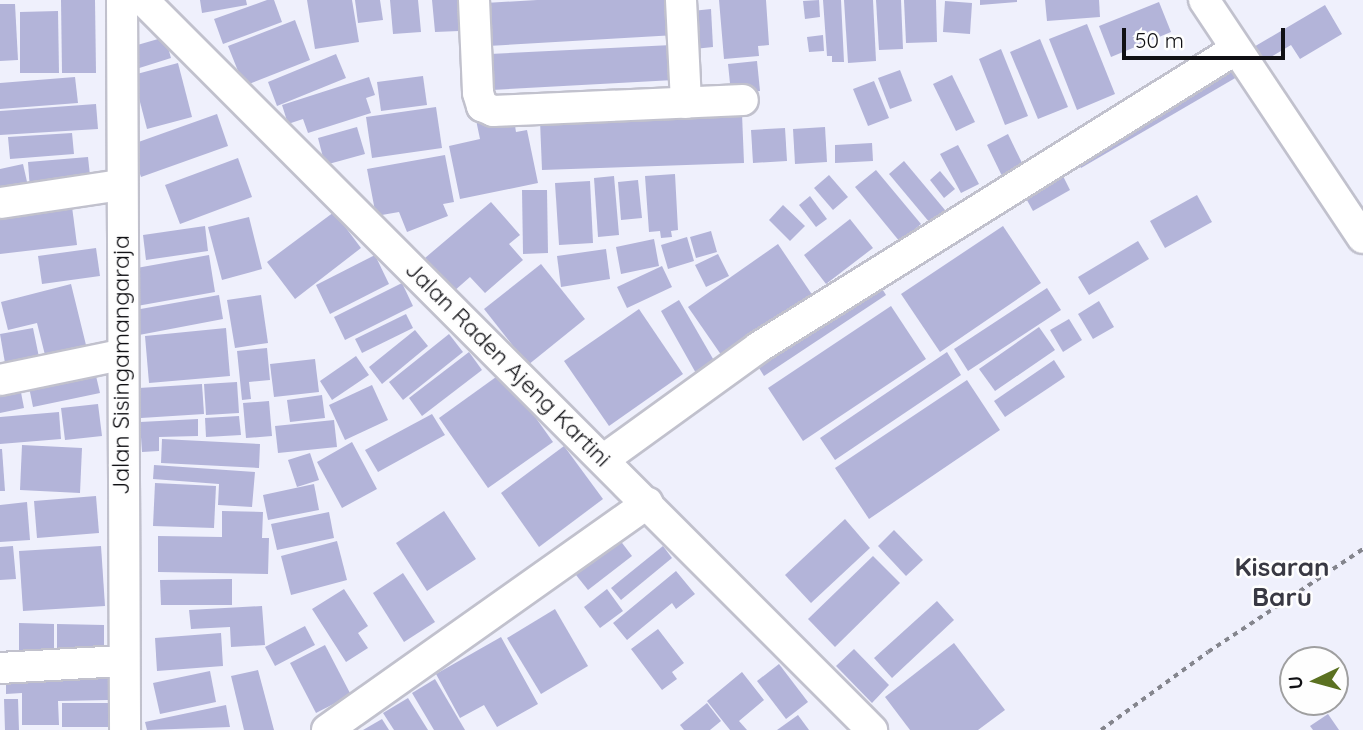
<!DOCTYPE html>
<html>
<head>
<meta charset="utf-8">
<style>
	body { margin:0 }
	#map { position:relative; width:1363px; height:730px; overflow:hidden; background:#eff0fc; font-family:Quicksand,sans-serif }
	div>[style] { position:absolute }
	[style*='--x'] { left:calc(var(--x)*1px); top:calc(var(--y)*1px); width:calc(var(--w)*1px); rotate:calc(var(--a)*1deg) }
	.building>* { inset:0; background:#b3b4d9 }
	.path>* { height:3.5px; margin-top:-1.75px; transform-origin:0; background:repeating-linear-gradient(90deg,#84858d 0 5px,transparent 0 10px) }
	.roads { filter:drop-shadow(2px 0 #c1c1cd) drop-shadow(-2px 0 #c1c1cd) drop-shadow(0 2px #c1c1cd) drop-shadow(0 -2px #c1c1cd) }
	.minor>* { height:30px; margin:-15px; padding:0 15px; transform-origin:15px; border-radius:15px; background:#fff }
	span { translate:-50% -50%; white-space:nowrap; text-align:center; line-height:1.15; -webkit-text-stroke:5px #fefefe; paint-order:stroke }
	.street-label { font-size:23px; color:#101014 }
	.quarter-label { font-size:26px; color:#393943; font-weight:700 }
	.north { position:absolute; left:1279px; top:646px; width:70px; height:70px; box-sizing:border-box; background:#fefefe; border:2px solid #9f9fa0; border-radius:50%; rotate:265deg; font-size:19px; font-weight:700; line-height:28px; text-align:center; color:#101014 }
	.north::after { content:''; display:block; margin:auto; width:24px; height:32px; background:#5b7121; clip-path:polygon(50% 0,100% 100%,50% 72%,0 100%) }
	.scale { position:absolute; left:1122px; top:28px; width:163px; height:32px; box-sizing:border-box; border:4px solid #101014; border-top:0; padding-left:9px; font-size:21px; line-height:24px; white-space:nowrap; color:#101014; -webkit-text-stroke:5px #fefefe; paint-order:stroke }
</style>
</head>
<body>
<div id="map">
	<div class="building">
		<i style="clip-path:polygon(61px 0,95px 0,96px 73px,62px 73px)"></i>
		<i style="clip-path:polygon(200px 0,246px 0,247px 5px,202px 13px)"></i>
		<i style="clip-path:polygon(267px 0,274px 0,282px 22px,223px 44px,214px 19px)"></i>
		<i style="clip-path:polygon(307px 0,352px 0,359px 42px,315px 49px)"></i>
		<i style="clip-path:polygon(355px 0,380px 0,383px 20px,358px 23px)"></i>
		<i style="clip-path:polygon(390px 0,418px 0,421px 32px,393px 34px)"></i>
		<i style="clip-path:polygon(432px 0,457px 0,459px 31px,435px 32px)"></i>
		<i style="clip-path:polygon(537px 0,674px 0,676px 35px,488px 46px,485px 3px)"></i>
		<i style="clip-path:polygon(719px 0,766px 0,769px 45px,758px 46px,759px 56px,724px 59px)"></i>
		<i style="clip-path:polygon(819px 0,820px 17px,805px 19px,803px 1px)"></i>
		<i style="clip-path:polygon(823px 0,841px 0,844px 62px,832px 62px,832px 56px,827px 56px)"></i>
		<i style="clip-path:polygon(844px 0,873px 0,876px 61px,848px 63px)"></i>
		<i style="clip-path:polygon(876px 0,901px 0,903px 49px,879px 50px)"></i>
		<i style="clip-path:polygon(904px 0,936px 0,937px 42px,906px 43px)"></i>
		<i style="clip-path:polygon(980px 0,1017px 0,1017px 2px,980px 5px)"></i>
		<i style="clip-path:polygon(1045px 0,1099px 0,1100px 17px,1047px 21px)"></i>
		<i style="clip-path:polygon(945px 1px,972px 3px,970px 34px,943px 32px)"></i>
		<i style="clip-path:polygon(1159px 2px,1171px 32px,1111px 57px,1099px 26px)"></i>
		<i style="clip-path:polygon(0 4px,15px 4px,18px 60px,0 61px)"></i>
		<i style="clip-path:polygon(1325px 5px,1342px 34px,1300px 59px,1291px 45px,1261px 63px,1252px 48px)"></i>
		<i style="clip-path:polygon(711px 9px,713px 47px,694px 49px,692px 11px)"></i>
		<i style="clip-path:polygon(58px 11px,59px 73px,20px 73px,20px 12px)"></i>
		<i style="clip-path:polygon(295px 20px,310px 60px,244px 86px,228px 46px)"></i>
		<i style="clip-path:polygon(1087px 24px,1115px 94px,1077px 110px,1049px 39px)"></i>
		<i style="clip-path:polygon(823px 35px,824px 51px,809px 52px,807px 37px)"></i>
		<i style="clip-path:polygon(165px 37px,171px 58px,133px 70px,127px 48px)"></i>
		<i style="clip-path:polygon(1040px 39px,1068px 107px,1038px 119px,1010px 52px)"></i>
		<i style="clip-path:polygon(672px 45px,674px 80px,492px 90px,490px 54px)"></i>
		<i style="clip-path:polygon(1001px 49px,1028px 116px,1005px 125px,979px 59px)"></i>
		<i style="clip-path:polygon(336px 54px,346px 78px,277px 106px,268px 82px)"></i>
		<i style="clip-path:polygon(757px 61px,760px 91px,731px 93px,728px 64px)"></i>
		<i style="clip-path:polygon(178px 63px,192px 117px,147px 129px,133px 75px)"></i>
		<i style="clip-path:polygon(1229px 64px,1237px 77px,1081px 168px,1073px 156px)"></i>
		<i style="clip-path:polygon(900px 70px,912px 101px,890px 109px,878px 78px)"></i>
		<i style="clip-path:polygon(952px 75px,975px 122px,956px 131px,933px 84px)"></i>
		<i style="clip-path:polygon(423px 76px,427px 105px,381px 111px,377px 82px)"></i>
		<i style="clip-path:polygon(75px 77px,78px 103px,0 109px,0 83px)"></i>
		<i style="clip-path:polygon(369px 77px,375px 95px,366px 98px,371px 113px,308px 133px,303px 119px,288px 124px,282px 105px)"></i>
		<i style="clip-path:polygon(874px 81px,889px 118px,868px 126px,853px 89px)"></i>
		<i style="clip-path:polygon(96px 104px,98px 129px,0 135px,0 111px)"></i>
		<i style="clip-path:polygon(436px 107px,442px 148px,372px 158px,366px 117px)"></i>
		<i style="clip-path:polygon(513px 113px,516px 132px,527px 130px,538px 183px,460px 199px,449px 146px,480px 139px,476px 120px)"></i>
		<i style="clip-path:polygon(217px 114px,228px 146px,141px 177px,130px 145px)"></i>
		<i style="clip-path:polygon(742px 114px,744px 163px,542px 170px,540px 121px)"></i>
		<i style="clip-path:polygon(357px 127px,365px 154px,325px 165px,318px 138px)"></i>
		<i style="clip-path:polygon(825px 127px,827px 162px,795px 164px,793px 129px)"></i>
		<i style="clip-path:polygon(785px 128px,787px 161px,753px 163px,751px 130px)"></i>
		<i style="clip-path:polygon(72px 133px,74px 154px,10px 159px,8px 137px)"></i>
		<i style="clip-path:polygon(1008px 134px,1024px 167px,1003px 178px,987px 145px)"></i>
		<i style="clip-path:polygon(872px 143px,873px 161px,835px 163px,835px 145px)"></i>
		<i style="clip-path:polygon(958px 145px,979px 184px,961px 193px,940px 154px)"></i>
		<i style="clip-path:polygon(445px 155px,454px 202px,443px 204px,448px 216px,407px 232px,399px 212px,376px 216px,367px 169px)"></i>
		<i style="clip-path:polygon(88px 157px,91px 185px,30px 190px,28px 162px)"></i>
		<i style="clip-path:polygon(238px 158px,252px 197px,180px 224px,165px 185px)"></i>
		<i style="clip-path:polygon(904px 161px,950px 216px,935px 229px,889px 174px)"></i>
		<i style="clip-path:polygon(23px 164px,30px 195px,0 201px,0 169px)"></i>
		<i style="clip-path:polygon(876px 170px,921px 224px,900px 242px,855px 187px)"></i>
		<i style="clip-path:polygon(940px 171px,955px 189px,944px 198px,930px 180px)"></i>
		<i style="clip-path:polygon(1061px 172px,1070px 190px,1033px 211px,1023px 193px)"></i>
		<i style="clip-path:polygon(675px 174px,678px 230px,671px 231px,672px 237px,661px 238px,660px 231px,649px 232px,645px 176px)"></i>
		<i style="clip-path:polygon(829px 175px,848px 197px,833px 210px,814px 188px)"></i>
		<i style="clip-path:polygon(614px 176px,619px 235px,598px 237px,594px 178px)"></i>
		<i style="clip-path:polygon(638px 180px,642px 218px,621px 220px,618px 182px)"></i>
		<i style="clip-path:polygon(590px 181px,593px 243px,559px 245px,555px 183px)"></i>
		<i style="clip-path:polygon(522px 190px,547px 190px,548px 253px,523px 254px)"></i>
		<i style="clip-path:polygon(1197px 195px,1212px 222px,1165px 248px,1150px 221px)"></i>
		<i style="clip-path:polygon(810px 196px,827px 219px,816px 227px,799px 205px)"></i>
		<i style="clip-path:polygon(71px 199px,77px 245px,0 254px,0 208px)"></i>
		<i style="clip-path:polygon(491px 202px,520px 235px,509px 244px,523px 260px,485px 293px,470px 277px,453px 292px,425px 258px)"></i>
		<i style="clip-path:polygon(783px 205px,805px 226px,790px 241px,769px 220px)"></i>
		<i style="clip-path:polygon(334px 212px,361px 248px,295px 299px,267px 262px)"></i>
		<i style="clip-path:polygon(249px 217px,262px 269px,222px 280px,208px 227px)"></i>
		<i style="clip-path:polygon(850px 219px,873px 248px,826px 284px,804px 255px)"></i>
		<i style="clip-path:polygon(205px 226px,208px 251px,146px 260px,143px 235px)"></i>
		<i style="clip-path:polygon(1003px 226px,1041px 283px,940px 352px,901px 294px)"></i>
		<i style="clip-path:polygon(711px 231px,717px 252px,696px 258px,690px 237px)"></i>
		<i style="clip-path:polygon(687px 237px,694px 261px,668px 269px,661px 245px)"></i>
		<i style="clip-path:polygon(654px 239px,659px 266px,621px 274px,616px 247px)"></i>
		<i style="clip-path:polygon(1138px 241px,1149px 259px,1089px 295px,1078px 277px)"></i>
		<i style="clip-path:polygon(778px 244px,813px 296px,724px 359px,688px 307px)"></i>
		<i style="clip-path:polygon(96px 248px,100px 276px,42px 284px,38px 256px)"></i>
		<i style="clip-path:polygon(606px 249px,610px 279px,561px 287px,557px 256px)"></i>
		<i style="clip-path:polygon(718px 254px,729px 276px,706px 287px,695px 265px)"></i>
		<i style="clip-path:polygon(209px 255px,215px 292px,137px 306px,131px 269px)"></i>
		<i style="clip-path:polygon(375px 255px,389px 284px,330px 314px,316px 285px)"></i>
		<i style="clip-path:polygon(541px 264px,585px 319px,528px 365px,484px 309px)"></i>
		<i style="clip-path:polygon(662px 266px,672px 287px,627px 308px,617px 287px)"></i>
		<i style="clip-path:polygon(876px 279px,886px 295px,764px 376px,754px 360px)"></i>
		<i style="clip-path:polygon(402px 283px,413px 306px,345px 340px,334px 317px)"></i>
		<i style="clip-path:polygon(71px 284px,86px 345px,45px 355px,37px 323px,8px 330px,1px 302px)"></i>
		<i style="clip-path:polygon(1047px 288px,1061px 310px,968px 371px,954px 349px)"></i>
		<i style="clip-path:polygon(219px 295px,223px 319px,139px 335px,135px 310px)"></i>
		<i style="clip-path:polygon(261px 295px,268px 343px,235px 348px,227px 300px)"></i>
		<i style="clip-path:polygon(679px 300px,716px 364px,697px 375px,661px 311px)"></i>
		<i style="clip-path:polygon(1099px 301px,1114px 327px,1093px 339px,1078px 314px)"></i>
		<i style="clip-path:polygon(891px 306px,926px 359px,803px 441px,768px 388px)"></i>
		<i style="clip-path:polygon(639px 309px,683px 374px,609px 426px,564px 361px)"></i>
		<i style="clip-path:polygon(406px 314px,413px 328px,362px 353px,355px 339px)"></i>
		<i style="clip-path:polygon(1069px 319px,1082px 340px,1063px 352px,1050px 330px)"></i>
		<i style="clip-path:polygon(1039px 327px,1055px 350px,995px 391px,979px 369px)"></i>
		<i style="clip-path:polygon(33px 328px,40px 362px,6px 369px,0 334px)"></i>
		<i style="clip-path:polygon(226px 328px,230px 376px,149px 383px,145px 336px)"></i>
		<i style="clip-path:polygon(415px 330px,428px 346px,382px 384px,369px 367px)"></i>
		<i style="clip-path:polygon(449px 334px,463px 352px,403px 400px,389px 382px)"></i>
		<i style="clip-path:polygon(267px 348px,270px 380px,249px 382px,251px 399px,242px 400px,237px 351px)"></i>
		<i style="clip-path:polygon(469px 352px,482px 370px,422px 416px,409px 398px)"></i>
		<i style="clip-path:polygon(947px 352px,961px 375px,835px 460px,820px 438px)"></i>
		<i style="clip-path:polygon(356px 356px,369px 375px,332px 400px,320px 381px)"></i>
		<i style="clip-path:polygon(315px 359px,319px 392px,274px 397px,270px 364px)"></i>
		<i style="clip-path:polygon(1054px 360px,1065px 377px,1005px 417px,994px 401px)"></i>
		<i style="clip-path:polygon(93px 363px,100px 393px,33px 407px,27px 377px)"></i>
		<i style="clip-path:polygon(503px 372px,553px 442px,488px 488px,439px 418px)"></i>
		<i style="clip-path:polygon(967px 380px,1000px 430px,869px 519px,835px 468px)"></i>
		<i style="clip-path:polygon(19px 382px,24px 408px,0 413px,0 386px)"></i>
		<i style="clip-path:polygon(237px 382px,239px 413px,206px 415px,204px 384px)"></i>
		<i style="clip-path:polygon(202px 384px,204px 414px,141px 418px,139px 388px)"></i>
		<i style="clip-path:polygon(372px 385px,388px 420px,345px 440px,329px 405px)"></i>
		<i style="clip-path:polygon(322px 395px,325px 418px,290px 422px,287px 400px)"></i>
		<i style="clip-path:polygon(269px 401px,272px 436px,246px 438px,243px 403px)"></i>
		<i style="clip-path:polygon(98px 404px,102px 436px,65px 440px,61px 408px)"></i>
		<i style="clip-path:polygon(59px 412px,61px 439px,0 444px,0 417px)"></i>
		<i style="clip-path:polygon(432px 414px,445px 435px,378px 472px,365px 450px)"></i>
		<i style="clip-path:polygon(239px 416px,241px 435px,206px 437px,205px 418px)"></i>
		<i style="clip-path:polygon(198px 419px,198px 436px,159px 437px,159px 451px,142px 452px,140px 422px)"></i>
		<i style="clip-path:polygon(334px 420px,337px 447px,278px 453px,275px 426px)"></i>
		<i style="clip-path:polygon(162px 439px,260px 444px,259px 468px,161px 463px)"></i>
		<i style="clip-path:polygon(352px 442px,377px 489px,342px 508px,317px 462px)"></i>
		<i style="clip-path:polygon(22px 445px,82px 448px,80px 493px,20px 490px)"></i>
		<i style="clip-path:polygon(564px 446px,603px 499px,539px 547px,501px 493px)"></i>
		<i style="clip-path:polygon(0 449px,2px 449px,5px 491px,0 491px)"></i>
		<i style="clip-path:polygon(310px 453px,319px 480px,297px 487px,288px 460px)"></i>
		<i style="clip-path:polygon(154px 465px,255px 472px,252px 507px,218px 505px,219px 484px,153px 479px)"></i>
		<i style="clip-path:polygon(155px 483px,216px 486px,214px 528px,153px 526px)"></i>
		<i style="clip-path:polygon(314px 484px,319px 510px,268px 520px,263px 495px)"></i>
		<i style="clip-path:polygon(96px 496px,99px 533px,37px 538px,34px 501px)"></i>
		<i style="clip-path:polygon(27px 502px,30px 540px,0 542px,0 505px)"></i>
		<i style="clip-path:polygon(222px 511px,263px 512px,262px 538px,269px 538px,268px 574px,158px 572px,158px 536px,222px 537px)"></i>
		<i style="clip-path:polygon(444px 511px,476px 559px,427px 591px,396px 543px)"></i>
		<i style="clip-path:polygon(329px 512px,334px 538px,277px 550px,271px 524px)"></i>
		<i style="clip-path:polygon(845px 519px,870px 548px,811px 603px,785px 575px)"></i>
		<i style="clip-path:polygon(894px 530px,923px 560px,906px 576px,878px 546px)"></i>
		<i style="clip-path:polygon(613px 531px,632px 556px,588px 590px,568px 565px)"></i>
		<i style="clip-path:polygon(337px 541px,347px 580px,291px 595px,281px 556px)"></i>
		<i style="clip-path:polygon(13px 546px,16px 579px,0 580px,0 547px)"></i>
		<i style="clip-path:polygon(101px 546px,105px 606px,23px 611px,19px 551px)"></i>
		<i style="clip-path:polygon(663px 546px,672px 558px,621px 600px,611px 588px)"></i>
		<i style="clip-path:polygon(873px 556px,900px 583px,835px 647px,808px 619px)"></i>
		<i style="clip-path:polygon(676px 571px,695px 594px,676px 609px,672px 603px,627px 640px,613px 623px)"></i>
		<i style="clip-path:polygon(403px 573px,435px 622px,404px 642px,373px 593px)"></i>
		<i style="clip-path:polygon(232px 579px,232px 605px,161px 605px,160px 580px)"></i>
		<i style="clip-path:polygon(344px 589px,368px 626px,358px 633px,368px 648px,346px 662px,312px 609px)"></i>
		<i style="clip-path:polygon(607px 589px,623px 611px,600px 628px,584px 607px)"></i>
		<i style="clip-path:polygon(937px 601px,954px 620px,892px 678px,874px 658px)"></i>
		<i style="clip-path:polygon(262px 606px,265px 645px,231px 647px,230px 627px,191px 629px,189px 610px)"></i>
		<i style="clip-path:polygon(555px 609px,588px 666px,541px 694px,507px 638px)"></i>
		<i style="clip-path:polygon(19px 623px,54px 624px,54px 652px,19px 652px)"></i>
		<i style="clip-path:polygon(57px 624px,104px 625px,104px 652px,57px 651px)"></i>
		<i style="clip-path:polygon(305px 626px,315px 645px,275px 666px,265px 647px)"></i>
		<i style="clip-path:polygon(658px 629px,684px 663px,672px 672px,677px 679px,662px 690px,631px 649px)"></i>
		<i style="clip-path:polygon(221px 633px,223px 666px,157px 671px,155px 638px)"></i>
		<i style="clip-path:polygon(501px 637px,538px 704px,497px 727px,484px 705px,460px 718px,436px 674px)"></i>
		<i style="clip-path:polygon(954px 643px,1005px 710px,978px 730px,910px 730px,885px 697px)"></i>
		<i style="clip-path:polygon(325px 645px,351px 695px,316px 713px,290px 663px)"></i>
		<i style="clip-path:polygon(854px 649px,889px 685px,872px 703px,836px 666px)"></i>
		<i style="clip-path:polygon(779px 664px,808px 702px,786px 719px,757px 681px)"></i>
		<i style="clip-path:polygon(108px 668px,108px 700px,58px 701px,59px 725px,22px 725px,22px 693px,6px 694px,6px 669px)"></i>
		<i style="clip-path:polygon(258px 670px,274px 730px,244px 730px,231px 676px)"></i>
		<i style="clip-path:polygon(210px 671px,216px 702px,160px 714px,153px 683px)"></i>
		<i style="clip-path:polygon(742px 672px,764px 700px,739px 721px,747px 730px,730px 730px,707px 701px)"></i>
		<i style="clip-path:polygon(435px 679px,465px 730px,434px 730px,412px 693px)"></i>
		<i style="clip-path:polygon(408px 698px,428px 730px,394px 730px,383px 713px)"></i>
		<i style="clip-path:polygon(4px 699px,18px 699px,19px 730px,5px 730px)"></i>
		<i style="clip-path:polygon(62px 703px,110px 703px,110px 727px,62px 727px)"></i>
		<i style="clip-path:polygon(707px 703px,721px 721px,710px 730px,684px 730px,680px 725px)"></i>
		<i style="clip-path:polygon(226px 705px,230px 727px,147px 730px,145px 722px)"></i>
		<i style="clip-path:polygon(1328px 714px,1339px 730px,1313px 730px,1310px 726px)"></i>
		<i style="clip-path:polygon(798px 715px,809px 730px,777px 730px)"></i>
		<i style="clip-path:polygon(382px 719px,389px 730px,363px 730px)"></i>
	</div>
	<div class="path">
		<i style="--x:1101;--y:730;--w:132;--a:-36.1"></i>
		<i style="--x:1208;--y:652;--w:186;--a:-33.6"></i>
	</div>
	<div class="roads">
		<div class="minor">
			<i style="--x:122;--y:0;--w:730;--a:89.76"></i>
			<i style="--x:143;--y:0;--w:1032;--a:45.04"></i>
			<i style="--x:474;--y:0;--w:93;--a:87.5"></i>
			<i style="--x:478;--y:93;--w:14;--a:73"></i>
			<i style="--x:482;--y:106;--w:12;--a:24"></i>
			<i style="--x:493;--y:111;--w:250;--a:-2.5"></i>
			<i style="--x:681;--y:0;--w:103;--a:87.2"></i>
			<i style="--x:1204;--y:0;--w:286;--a:56.3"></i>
			<i style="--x:0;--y:203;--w:121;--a:-8.5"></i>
			<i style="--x:0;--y:380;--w:124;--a:-11.7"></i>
			<i style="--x:603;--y:460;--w:193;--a:-35.9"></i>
			<i style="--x:759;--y:347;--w:562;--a:-31.99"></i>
			<i style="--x:0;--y:668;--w:123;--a:-3.3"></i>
			<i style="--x:327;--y:730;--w:393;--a:-35.3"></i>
		</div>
	</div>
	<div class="street-label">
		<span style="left:508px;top:364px;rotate:45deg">Jalan Raden Ajeng Kartini</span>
		<span style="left:121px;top:365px;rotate:-90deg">Jalan Sisingamangaraja</span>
	</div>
	<div class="quarter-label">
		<span style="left:1282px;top:582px">Kisaran<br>Baru</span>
	</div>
	<div class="north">U</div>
	<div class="scale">50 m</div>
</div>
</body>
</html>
